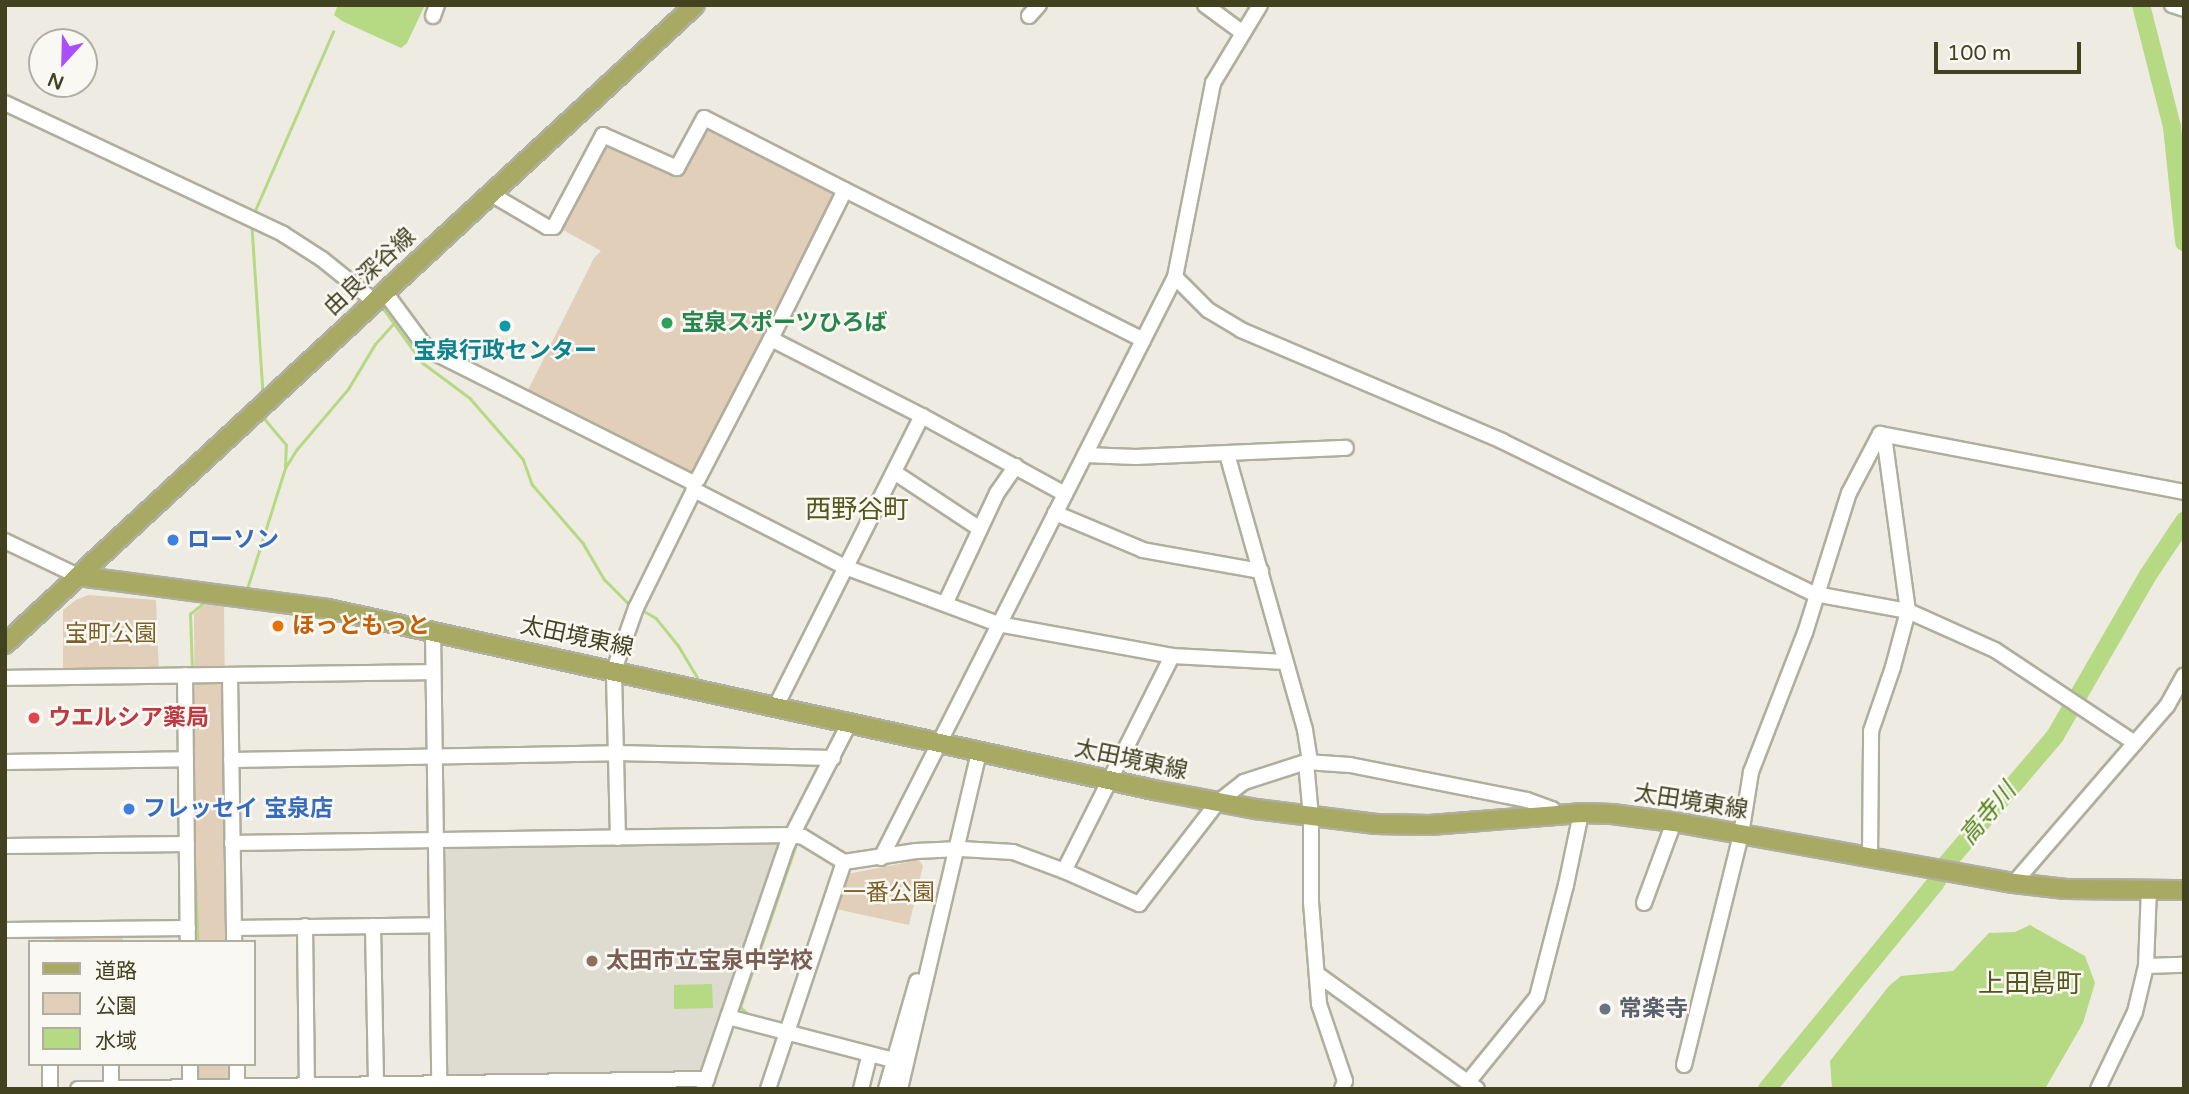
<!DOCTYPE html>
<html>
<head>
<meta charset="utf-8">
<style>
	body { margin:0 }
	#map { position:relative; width:2189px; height:1094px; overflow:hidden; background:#eeece2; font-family:"Varela Round","Noto Sans JP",sans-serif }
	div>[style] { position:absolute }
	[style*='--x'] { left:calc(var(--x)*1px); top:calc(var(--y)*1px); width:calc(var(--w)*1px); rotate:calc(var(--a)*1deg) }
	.built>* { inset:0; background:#dedcd0 }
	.green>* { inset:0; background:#e2cfb9 }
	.water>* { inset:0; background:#b6d984 }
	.stream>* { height:2.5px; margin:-1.25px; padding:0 1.25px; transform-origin:1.25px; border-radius:1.25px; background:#b6d984 }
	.river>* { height:18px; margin:-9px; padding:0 9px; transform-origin:9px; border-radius:9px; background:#b6d984 }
	.roads { filter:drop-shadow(2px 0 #b0ae9c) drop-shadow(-2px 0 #b0ae9c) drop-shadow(0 2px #b0ae9c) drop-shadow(0 -2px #b0ae9c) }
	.minor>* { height:14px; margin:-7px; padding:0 7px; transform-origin:7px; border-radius:7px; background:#fff }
	.major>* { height:18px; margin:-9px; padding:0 9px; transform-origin:9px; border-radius:9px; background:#a8a962 }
	.dots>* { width:19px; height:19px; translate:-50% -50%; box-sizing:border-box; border:4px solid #faf8f3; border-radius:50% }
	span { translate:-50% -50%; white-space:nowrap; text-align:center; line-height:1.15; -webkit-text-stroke:5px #faf8f3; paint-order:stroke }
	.street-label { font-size:23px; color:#424120 }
	.leisure-label { font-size:23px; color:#27864d; font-weight:700 }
	.left { translate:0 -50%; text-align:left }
	.culture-label { font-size:23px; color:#0d838f; font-weight:700 }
	.shop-label { font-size:23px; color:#366cbe; font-weight:700 }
	.food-label { font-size:23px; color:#c56008; font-weight:700 }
	.park-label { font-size:23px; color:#7d5f25 }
	.health-label { font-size:23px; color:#be3a42; font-weight:700 }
	.education-label { font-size:23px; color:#785e54; font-weight:700 }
	.worship-label { font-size:23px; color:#5b616d; font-weight:700 }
	.water-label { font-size:24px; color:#517f12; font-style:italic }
	.quarter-label { font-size:26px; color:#555619 }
	.frame { position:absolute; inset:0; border:7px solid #424120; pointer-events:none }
	.legend { position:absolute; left:28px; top:940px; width:228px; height:126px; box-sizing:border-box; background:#faf8f3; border:2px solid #b0af9f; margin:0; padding:9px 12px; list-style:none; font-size:21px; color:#424120 }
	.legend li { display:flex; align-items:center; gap:14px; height:35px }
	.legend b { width:35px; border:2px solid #b0af9f }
	.north { position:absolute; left:28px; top:28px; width:70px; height:70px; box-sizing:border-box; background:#faf8f3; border:2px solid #b0af9f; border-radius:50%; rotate:202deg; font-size:19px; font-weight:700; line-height:28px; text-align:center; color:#424120 }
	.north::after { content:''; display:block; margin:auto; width:24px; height:32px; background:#a94fff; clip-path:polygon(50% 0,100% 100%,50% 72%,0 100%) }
	.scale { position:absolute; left:1934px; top:42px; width:147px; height:32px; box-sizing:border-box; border:4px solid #424120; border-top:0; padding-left:9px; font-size:21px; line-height:24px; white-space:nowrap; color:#424120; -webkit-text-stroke:5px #faf8f3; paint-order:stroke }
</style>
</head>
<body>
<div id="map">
	<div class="built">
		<i style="clip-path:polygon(776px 839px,781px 845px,700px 1074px,451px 1076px,446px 1071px,442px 851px,447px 845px)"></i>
	</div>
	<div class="green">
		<i style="clip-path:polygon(708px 126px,838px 191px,839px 196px,693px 477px,527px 392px,594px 258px,601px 251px,563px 230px,561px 225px,605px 140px,609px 139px,680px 175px,703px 128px)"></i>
		<i style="clip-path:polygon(88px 595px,156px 600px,159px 672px,63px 673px,63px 610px,76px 600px)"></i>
		<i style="clip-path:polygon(207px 603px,224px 605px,228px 942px,196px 942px,194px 614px)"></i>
		<i style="clip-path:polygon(919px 860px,923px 866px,909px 925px,836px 909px,847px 874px)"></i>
		<i style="clip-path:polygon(123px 934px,123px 942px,53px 942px,58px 935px)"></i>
		<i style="clip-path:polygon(197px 1064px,230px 1064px,230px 1089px,197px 1089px)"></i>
	</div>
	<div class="water">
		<i style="clip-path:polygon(338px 5px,425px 5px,407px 43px,401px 48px,342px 21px,334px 15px)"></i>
		<i style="clip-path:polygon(2030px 925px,2085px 956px,2095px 983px,2083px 1023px,2045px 1089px,1832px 1089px,1830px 1061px,1889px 986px,1901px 976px,1953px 971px,1989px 933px,2015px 932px)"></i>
		<i style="clip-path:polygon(712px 984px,713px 1008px,674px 1009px,674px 985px)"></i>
	</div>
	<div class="stream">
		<i style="--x:253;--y:215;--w:200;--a:-66.4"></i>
		<i style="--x:252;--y:227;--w:166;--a:86.2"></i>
		<i style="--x:387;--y:303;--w:6;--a:129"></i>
		<i style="--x:383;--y:308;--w:68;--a:54"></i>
		<i style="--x:423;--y:363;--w:59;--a:36.7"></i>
		<i style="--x:470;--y:398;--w:81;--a:49"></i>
		<i style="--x:523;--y:459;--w:27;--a:70"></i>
		<i style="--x:532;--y:484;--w:78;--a:49.2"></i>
		<i style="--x:583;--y:543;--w:42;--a:59.7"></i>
		<i style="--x:604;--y:579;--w:35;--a:45"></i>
		<i style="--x:285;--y:468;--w:22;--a:-58"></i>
		<i style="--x:297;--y:449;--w:79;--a:-49.6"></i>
		<i style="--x:348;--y:389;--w:52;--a:-59"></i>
		<i style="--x:375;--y:344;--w:27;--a:-48"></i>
		<i style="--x:246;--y:592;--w:130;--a:-72.5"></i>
		<i style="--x:285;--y:468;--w:23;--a:-88"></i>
		<i style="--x:286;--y:445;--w:33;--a:-130"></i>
		<i style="--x:265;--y:420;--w:6;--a:-99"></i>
		<i style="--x:644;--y:611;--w:14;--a:30"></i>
		<i style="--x:656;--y:618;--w:35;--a:51"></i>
		<i style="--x:678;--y:645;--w:41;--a:59"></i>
		<i style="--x:192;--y:671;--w:57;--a:-92"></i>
		<i style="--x:190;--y:614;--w:21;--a:-39"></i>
		<i style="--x:827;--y:750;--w:23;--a:-67"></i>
		<i style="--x:788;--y:825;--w:67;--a:-62.3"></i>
		<i style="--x:194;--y:849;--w:93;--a:87.5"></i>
		<i style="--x:762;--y:1019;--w:16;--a:-162"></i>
		<i style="--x:747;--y:1014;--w:10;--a:-135"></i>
		<i style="--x:740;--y:1007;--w:169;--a:-71"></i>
		<i style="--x:198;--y:1064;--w:13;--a:90"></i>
	</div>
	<div class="river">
		<i style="--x:2141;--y:5;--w:126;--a:75.7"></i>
		<i style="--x:2172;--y:127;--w:116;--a:84"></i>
		<i style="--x:1767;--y:1089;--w:265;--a:-50.7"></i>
		<i style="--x:1935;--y:884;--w:24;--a:-60"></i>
		<i style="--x:1947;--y:863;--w:167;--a:-49.6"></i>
		<i style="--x:2055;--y:736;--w:186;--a:-60"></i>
		<i style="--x:2148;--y:575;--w:65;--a:-56.3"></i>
	</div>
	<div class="roads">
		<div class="minor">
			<i style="--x:1205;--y:5;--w:47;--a:36.4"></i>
			<i style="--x:2172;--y:5;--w:13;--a:18"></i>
			<i style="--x:433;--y:16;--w:12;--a:-70"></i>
			<i style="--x:1029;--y:16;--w:15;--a:-48"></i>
			<i style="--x:5;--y:103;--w:307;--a:25.2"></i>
			<i style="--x:283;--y:234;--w:46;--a:32.7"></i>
			<i style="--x:322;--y:259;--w:67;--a:38.9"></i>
			<i style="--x:845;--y:190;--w:334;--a:26.7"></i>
			<i style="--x:1175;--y:277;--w:47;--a:45"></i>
			<i style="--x:1208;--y:310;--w:39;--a:31"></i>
			<i style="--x:1241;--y:330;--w:284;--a:23"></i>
			<i style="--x:1502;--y:441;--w:348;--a:26.1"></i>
			<i style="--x:1815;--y:594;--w:95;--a:10.4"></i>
			<i style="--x:1908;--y:611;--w:95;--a:24.1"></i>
			<i style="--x:1995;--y:650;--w:168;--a:33.6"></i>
			<i style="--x:384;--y:291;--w:67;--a:53.5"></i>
			<i style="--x:424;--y:345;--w:14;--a:36"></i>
			<i style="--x:435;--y:353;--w:289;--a:26.7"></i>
			<i style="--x:693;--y:483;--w:6;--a:-39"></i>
			<i style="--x:698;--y:479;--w:158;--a:-62.5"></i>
			<i style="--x:771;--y:339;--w:166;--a:-63.6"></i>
			<i style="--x:845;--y:190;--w:158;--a:-152.9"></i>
			<i style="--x:704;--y:118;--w:57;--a:118.4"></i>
			<i style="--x:677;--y:168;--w:81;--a:-156"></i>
			<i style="--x:603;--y:135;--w:104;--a:118"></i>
			<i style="--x:554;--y:227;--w:7;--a:180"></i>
			<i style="--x:547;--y:227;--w:65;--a:-149.5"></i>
			<i style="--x:771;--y:339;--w:169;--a:27"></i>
			<i style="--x:922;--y:416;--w:163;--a:28.6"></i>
			<i style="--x:1227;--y:454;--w:287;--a:74.2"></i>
			<i style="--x:1305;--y:730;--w:32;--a:81"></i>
			<i style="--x:1085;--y:455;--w:51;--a:2.2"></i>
			<i style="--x:1136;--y:457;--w:210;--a:-2.5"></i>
			<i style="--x:894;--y:472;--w:103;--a:33.5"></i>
			<i style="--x:693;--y:483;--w:7;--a:82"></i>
			<i style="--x:694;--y:490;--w:169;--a:27"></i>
			<i style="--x:845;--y:567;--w:163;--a:20.4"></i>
			<i style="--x:998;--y:624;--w:177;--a:10.4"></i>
			<i style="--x:1172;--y:656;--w:113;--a:3"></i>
			<i style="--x:1055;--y:513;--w:95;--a:22.8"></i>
			<i style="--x:1143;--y:550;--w:120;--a:10.1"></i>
			<i style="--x:5;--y:541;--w:81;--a:25.6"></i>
			<i style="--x:945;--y:604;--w:123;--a:-64.9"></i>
			<i style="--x:997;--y:493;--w:33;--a:-55"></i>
			<i style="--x:433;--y:631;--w:458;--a:89.2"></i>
			<i style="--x:185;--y:675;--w:267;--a:89.4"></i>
			<i style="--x:230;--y:676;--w:266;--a:89.1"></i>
			<i style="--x:5;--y:678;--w:428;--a:-0.8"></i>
			<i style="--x:776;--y:706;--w:325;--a:-63.3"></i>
			<i style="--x:231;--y:760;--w:385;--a:-1"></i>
			<i style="--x:616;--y:753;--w:217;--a:1.3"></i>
			<i style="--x:5;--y:762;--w:181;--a:-0.9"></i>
			<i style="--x:1306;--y:762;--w:55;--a:84.8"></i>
			<i style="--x:1311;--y:817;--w:85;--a:90"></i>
			<i style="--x:1311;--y:902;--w:102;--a:85.5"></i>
			<i style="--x:1319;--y:1004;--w:81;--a:71.3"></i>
			<i style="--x:1345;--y:1081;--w:9;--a:111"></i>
			<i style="--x:618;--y:838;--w:168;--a:-91.4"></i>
			<i style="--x:614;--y:670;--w:66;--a:-70.5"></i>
			<i style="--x:636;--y:608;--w:131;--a:-63.8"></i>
			<i style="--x:232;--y:843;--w:560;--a:-0.82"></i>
			<i style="--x:792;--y:835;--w:11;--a:10"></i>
			<i style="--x:803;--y:837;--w:48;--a:31.4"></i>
			<i style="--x:844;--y:862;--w:73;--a:-8.7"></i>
			<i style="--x:916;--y:851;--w:45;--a:-2.5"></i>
			<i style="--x:961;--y:849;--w:52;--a:3.3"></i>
			<i style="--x:1013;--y:852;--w:58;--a:20.3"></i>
			<i style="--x:1067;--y:872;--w:79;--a:24"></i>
			<i style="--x:1139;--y:904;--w:128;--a:-52.3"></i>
			<i style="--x:1217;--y:803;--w:34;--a:-38"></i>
			<i style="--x:1244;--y:782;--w:65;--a:-17.9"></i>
			<i style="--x:1306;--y:762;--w:44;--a:3.9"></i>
			<i style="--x:1350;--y:765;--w:180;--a:11.2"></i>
			<i style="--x:1527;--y:800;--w:27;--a:20"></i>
			<i style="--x:1552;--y:809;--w:9;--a:54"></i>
			<i style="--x:5;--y:846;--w:182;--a:-0.6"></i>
			<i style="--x:881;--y:858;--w:651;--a:-63.16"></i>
			<i style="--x:1175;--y:277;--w:198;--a:-78.9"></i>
			<i style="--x:1213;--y:83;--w:91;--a:-58.9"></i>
			<i style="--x:1870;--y:858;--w:127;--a:-89.5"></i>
			<i style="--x:1871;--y:731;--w:68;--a:-71"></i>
			<i style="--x:1893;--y:667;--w:58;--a:-75"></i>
			<i style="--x:1908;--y:611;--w:177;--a:-97.8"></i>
			<i style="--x:1064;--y:871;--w:241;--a:-63.3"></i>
			<i style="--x:2014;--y:883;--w:234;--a:-49.2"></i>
			<i style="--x:2167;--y:706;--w:35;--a:-61"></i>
			<i style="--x:1644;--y:903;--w:86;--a:-69.7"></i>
			<i style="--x:305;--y:926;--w:159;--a:89.3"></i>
			<i style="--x:373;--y:926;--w:163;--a:88.9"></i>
			<i style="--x:234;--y:928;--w:203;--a:-0.8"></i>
			<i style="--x:5;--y:930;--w:183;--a:-0.6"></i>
			<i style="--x:2146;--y:966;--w:38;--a:-2"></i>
			<i style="--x:1317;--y:974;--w:197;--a:35.7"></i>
			<i style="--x:728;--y:1017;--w:171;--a:14.6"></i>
			<i style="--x:50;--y:1064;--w:25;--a:90"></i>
			<i style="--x:111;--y:1064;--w:24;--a:90"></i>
			<i style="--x:190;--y:1064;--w:25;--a:90"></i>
			<i style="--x:237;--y:1064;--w:25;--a:90"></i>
			<i style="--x:1684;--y:1065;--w:237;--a:-76.1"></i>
			<i style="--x:1741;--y:835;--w:64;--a:-81"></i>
			<i style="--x:1751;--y:772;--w:149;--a:-68.8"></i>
			<i style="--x:1805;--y:633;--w:147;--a:-72.6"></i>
			<i style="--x:1849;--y:493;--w:67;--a:-62.3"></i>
			<i style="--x:1880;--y:434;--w:309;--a:10.8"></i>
			<i style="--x:1468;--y:1082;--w:109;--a:-50.9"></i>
			<i style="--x:1537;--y:997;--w:116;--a:-75.5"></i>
			<i style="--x:1566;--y:885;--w:74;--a:-78.2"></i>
			<i style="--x:704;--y:1087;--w:256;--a:-71.1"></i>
			<i style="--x:787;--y:845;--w:138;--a:-62.9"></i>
			<i style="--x:78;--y:1089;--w:629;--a:-0.91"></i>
			<i style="--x:768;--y:1089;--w:239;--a:-71.5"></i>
			<i style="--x:861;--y:1089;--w:36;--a:-76"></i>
			<i style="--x:886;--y:1089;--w:112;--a:-74"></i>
			<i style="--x:900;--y:1089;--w:347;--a:-76.8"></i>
			<i style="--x:2098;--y:1089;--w:85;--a:-64.3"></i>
			<i style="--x:2135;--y:1012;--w:47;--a:-76.6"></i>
			<i style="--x:2146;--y:966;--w:77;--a:-87.8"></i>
		</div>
		<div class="major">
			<i style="--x:78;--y:576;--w:252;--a:7.5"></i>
			<i style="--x:328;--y:609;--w:846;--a:12.36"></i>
			<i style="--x:1154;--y:790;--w:104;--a:10.6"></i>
			<i style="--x:1256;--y:809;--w:121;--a:7.1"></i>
			<i style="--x:1376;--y:824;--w:54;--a:1.1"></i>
			<i style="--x:1430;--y:825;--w:151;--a:-4.5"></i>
			<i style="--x:1581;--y:813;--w:31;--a:2"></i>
			<i style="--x:1612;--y:814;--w:63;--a:7.4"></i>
			<i style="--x:1674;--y:822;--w:345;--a:10.2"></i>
			<i style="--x:2014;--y:883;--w:52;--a:6.6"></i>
			<i style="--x:2066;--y:889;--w:118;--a:0.5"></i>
			<i style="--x:5;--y:644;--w:940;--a:-42.8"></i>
		</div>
	</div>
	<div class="dots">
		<i style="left:667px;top:323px;background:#2e9e5b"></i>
		<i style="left:505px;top:326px;background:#0f9aa8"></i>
		<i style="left:173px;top:540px;background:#3f7fe0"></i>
		<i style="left:278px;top:626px;background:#e8710a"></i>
		<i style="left:34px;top:718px;background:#e0444e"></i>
		<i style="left:129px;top:809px;background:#3f7fe0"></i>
		<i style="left:592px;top:961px;background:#8d6e63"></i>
		<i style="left:1605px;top:1009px;background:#6b7280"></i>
	</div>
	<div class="street-label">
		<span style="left:370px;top:272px;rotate:-43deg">由良深谷線</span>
		<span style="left:577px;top:637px;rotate:12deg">太田境東線</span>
		<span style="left:1131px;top:760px;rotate:12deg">太田境東線</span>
		<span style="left:1691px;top:802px;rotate:9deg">太田境東線</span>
	</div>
	<div class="leisure-label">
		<span class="left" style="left:681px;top:323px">宝泉スポーツひろば</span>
	</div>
	<div class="culture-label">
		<span style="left:505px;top:351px">宝泉行政センター</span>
	</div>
	<div class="shop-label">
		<span class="left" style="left:187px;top:540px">ローソン</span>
		<span class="left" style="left:143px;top:809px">フレッセイ 宝泉店</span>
	</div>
	<div class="food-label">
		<span class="left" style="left:292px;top:626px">ほっともっと</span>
	</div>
	<div class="park-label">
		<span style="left:111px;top:634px">宝町公園</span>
		<span style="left:889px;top:893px">一番公園</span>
	</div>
	<div class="health-label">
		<span class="left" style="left:48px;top:718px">ウエルシア薬局</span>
	</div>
	<div class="education-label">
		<span class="left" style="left:606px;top:961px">太田市立宝泉中学校</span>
	</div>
	<div class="worship-label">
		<span class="left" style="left:1619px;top:1009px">常楽寺</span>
	</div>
	<div class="water-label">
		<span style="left:1988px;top:814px;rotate:-50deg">高寺川</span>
	</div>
	<div class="quarter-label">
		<span style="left:857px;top:510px">西野谷町</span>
		<span style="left:2030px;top:984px">上田島町</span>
	</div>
	<div class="frame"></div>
	<ul class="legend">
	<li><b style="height:9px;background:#a8a962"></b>道路</li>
	<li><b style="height:19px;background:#e2cfb9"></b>公園</li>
	<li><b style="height:19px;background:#b6d984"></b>水域</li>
	</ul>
	<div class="north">N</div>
	<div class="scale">100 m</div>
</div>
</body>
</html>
